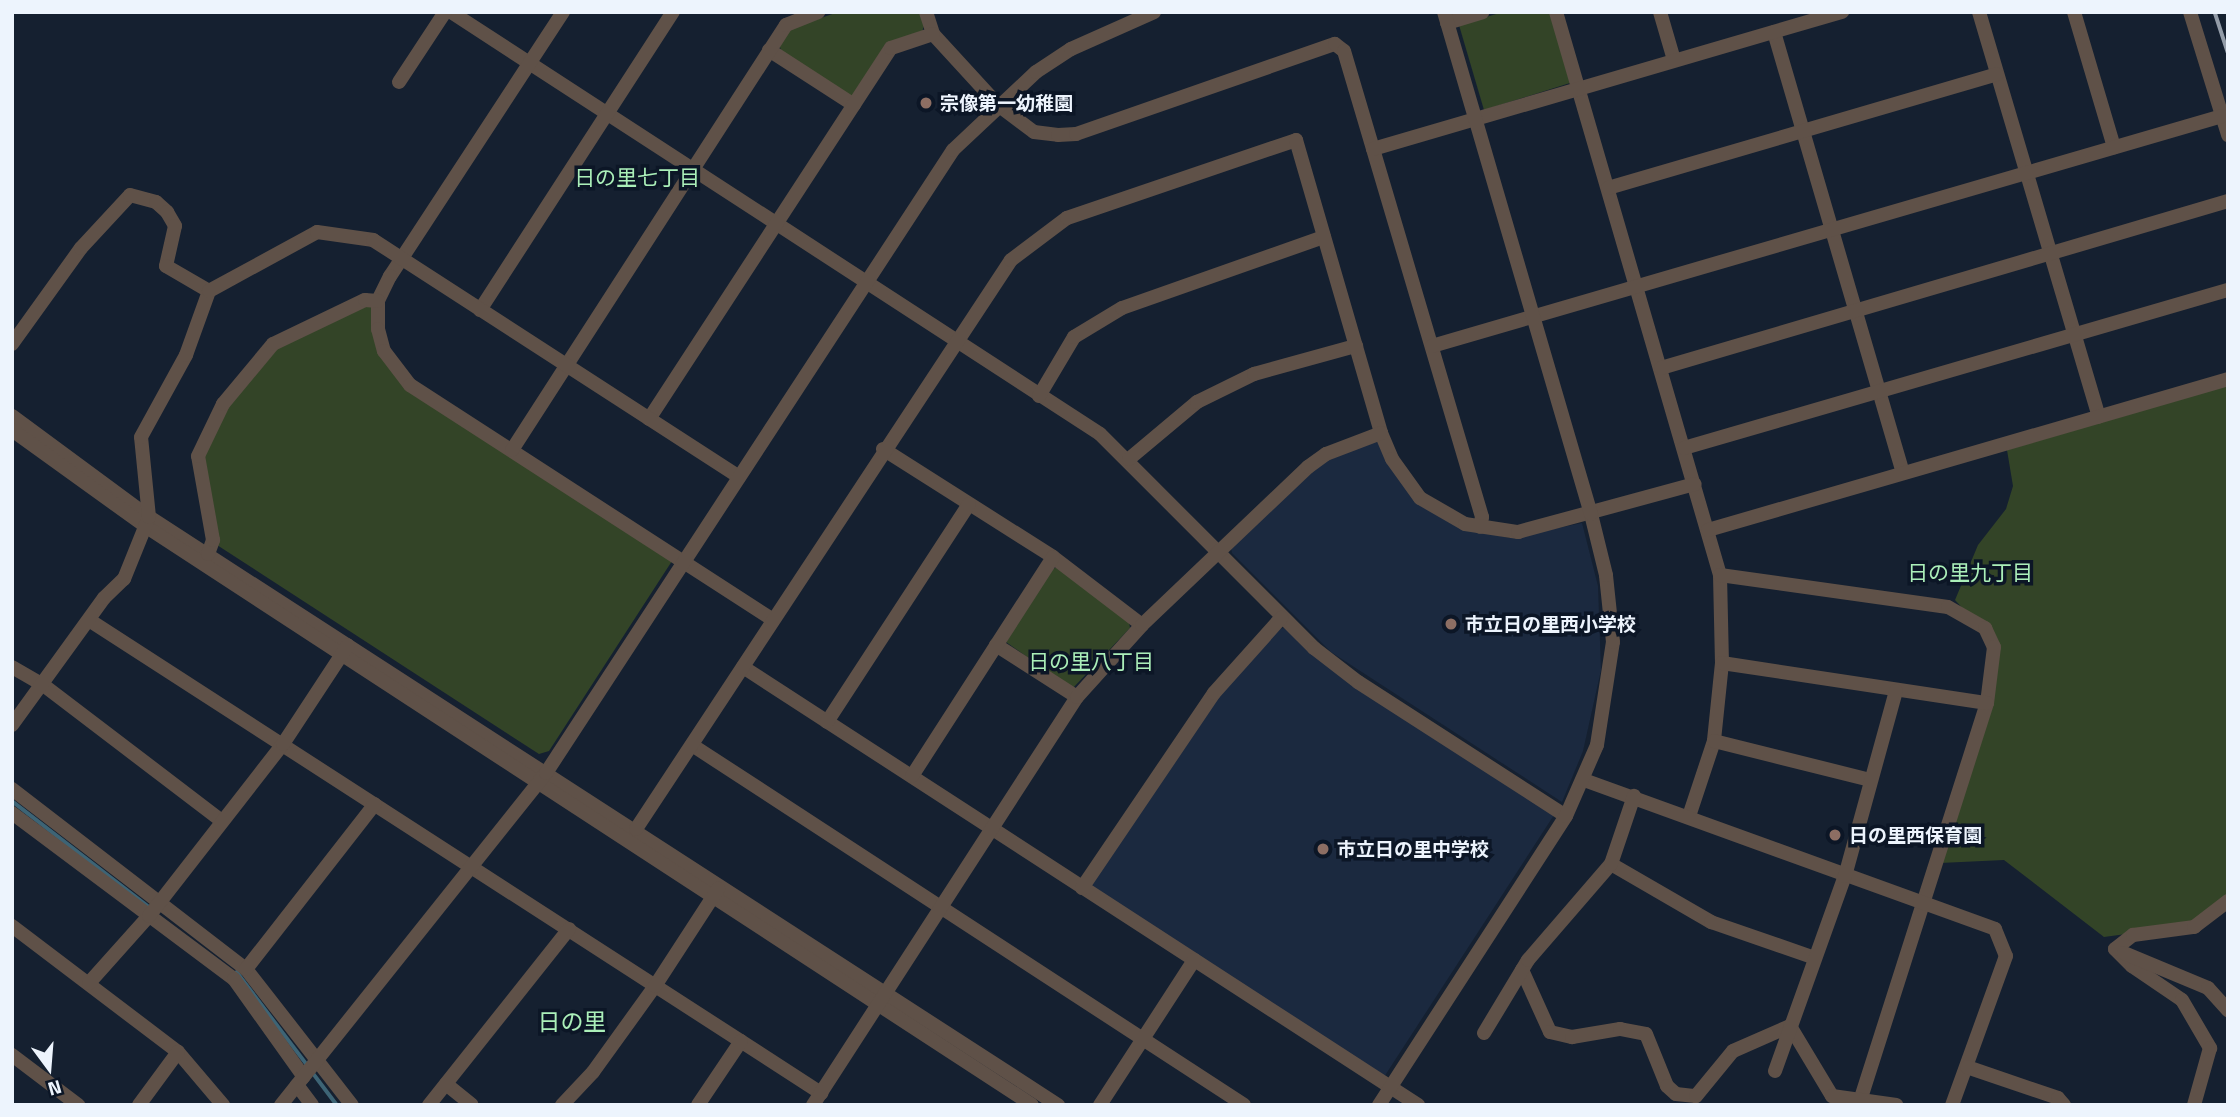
<!DOCTYPE html>
<html>
<head>
<meta charset="utf-8">
<style>
	body { margin:0 }
	#map { position:relative; width:2240px; height:1117px; overflow:hidden; background:#152030; font-family:"Titillium Web","Noto Sans JP",sans-serif }
	div>[style] { position:absolute }
	[style*='--x'] { left:calc(var(--x)*1px); top:calc(var(--y)*1px); width:calc(var(--w)*1px); rotate:calc(var(--a)*1deg) }
	.built>* { inset:0; background:#1b293f }
	.green>* { inset:0; background:#334427 }
	.stream>* { height:3.5px; margin:-1.75px; padding:0 1.75px; transform-origin:1.75px; border-radius:1.75px; background:#3d6475 }
	.minor>* { height:14px; margin:-7px; padding:0 7px; transform-origin:7px; border-radius:7px; background:#5f5148 }
	.rail>* { height:3.5px; margin:-1.75px; padding:0 1.75px; transform-origin:1.75px; border-radius:1.75px; background:#939ca8 }
	.dots>* { width:19px; height:19px; translate:-50% -50%; box-sizing:border-box; border:4px solid #0c1626; border-radius:50% }
	span { translate:-50% -50%; white-space:nowrap; text-align:center; line-height:1.15; -webkit-text-stroke:7px #0c1626; paint-order:stroke }
	.poi-label { font-size:19px; color:#edf4fd; font-weight:700 }
	.left { translate:0 -50%; text-align:left }
	.neighbourhood-label { font-size:21px; color:#abefb9 }
	.quarter-label { font-size:23px; color:#abefb9 }
	.frame { position:absolute; inset:0; border:14px solid #edf4fd; pointer-events:none }
	.north { position:absolute; left:14px; top:1033px; width:70px; height:70px; -webkit-text-stroke:5px #0c1626; paint-order:stroke; rotate:164deg; font-size:19px; font-weight:700; line-height:28px; text-align:center; color:#edf4fd }
	.north::after { content:''; display:block; margin:auto; width:24px; height:32px; background:#edf4fd; clip-path:polygon(50% 0,100% 100%,50% 72%,0 100%) }
</style>
</head>
<body>
<div id="map">
	<div class="built">
		<i style="clip-path:polygon(1379px 442px,1411px 496px,1456px 526px,1509px 538px,1582px 523px,1598px 586px,1601px 670px,1583px 751px,1562px 802px,1331px 652px,1232px 553px,1231px 548px,1321px 464px,1365px 443px)"></i>
		<i style="clip-path:polygon(1284px 628px,1356px 688px,1554px 815px,1384px 1077px,1093px 889px,1092px 883px,1218px 698px,1278px 629px)"></i>
	</div>
	<div class="green">
		<i style="clip-path:polygon(838px 12px,920px 12px,924px 26px,922px 32px,886px 43px,855px 96px,848px 97px,782px 52px,779px 45px,790px 29px)"></i>
		<i style="clip-path:polygon(1503px 12px,1550px 12px,1570px 83px,1484px 110px,1459px 25px)"></i>
		<i style="clip-path:polygon(368px 303px,374px 306px,380px 353px,405px 387px,672px 561px,549px 751px,539px 754px,217px 545px,202px 456px,224px 409px,276px 348px)"></i>
		<i style="clip-path:polygon(2228px 384px,2228px 896px,2185px 926px,2104px 937px,2004px 860px,1940px 863px,1999px 648px,1955px 600px,1978px 545px,2006px 509px,2013px 486px,2007px 450px)"></i>
		<i style="clip-path:polygon(1058px 567px,1129px 622px,1130px 628px,1072px 689px,1006px 642px,1052px 569px)"></i>
	</div>
	<div class="stream">
		<i style="--x:12;--y:801;--w:173;--a:37.7"></i>
		<i style="--x:237;--y:972;--w:118;--a:52.9"></i>
		<i style="--x:313;--y:1073;--w:40;--a:53"></i>
	</div>
	<div class="minor">
		<i style="--x:451;--y:12;--w:774;--a:33.03"></i>
		<i style="--x:1100;--y:434;--w:303;--a:45"></i>
		<i style="--x:1314;--y:648;--w:56;--a:37.7"></i>
		<i style="--x:1358;--y:682;--w:247;--a:32.8"></i>
		<i style="--x:563;--y:12;--w:316;--a:123.2"></i>
		<i style="--x:390;--y:276;--w:28;--a:116"></i>
		<i style="--x:378;--y:301;--w:28;--a:90"></i>
		<i style="--x:378;--y:329;--w:23;--a:75"></i>
		<i style="--x:384;--y:351;--w:43;--a:52.6"></i>
		<i style="--x:410;--y:385;--w:432;--a:32.9"></i>
		<i style="--x:926;--y:12;--w:23;--a:72"></i>
		<i style="--x:933;--y:34;--w:96;--a:47.5"></i>
		<i style="--x:998;--y:105;--w:45;--a:36.9"></i>
		<i style="--x:1034;--y:132;--w:24;--a:7"></i>
		<i style="--x:1058;--y:135;--w:18;--a:-3"></i>
		<i style="--x:1076;--y:134;--w:274;--a:-19.2"></i>
		<i style="--x:1335;--y:44;--w:11;--a:38"></i>
		<i style="--x:1344;--y:51;--w:486;--a:73.5"></i>
		<i style="--x:1482;--y:517;--w:10;--a:101"></i>
		<i style="--x:1556;--y:12;--w:586;--a:73.76"></i>
		<i style="--x:1720;--y:575;--w:88;--a:88.7"></i>
		<i style="--x:1722;--y:663;--w:78;--a:95.9"></i>
		<i style="--x:1714;--y:741;--w:79;--a:108.4"></i>
		<i style="--x:1660;--y:12;--w:50;--a:73.7"></i>
		<i style="--x:1979;--y:12;--w:422;--a:73.5"></i>
		<i style="--x:2074;--y:12;--w:141;--a:73.5"></i>
		<i style="--x:2190;--y:12;--w:129;--a:72.8"></i>
		<i style="--x:1447;--y:23;--w:37;--a:-17"></i>
		<i style="--x:1774;--y:32;--w:459;--a:73.7"></i>
		<i style="--x:769;--y:50;--w:101;--a:32.9"></i>
		<i style="--x:399;--y:82;--w:84;--a:-56.7"></i>
		<i style="--x:1373;--y:149;--w:489;--a:-16.3"></i>
		<i style="--x:1608;--y:188;--w:405;--a:-16.3"></i>
		<i style="--x:480;--y:310;--w:355;--a:-57.1"></i>
		<i style="--x:12;--y:344;--w:118;--a:-54.3"></i>
		<i style="--x:81;--y:248;--w:72;--a:-47.2"></i>
		<i style="--x:130;--y:195;--w:27;--a:15"></i>
		<i style="--x:156;--y:202;--w:15;--a:42"></i>
		<i style="--x:167;--y:212;--w:16;--a:60"></i>
		<i style="--x:175;--y:226;--w:41;--a:102.7"></i>
		<i style="--x:166;--y:266;--w:50;--a:30.2"></i>
		<i style="--x:1432;--y:346;--w:823;--a:-16.23"></i>
		<i style="--x:1661;--y:368;--w:591;--a:-16.41"></i>
		<i style="--x:1039;--y:396;--w:69;--a:-59.3"></i>
		<i style="--x:1074;--y:337;--w:56;--a:-31.1"></i>
		<i style="--x:1122;--y:308;--w:214;--a:-19.4"></i>
		<i style="--x:12;--y:416;--w:170;--a:36.4"></i>
		<i style="--x:149;--y:517;--w:1083;--a:32.9"></i>
		<i style="--x:649;--y:419;--w:443;--a:-56.9"></i>
		<i style="--x:891;--y:48;--w:44;--a:-18.4"></i>
		<i style="--x:12;--y:430;--w:164;--a:35.8"></i>
		<i style="--x:145;--y:526;--w:1059;--a:33.13"></i>
		<i style="--x:1684;--y:448;--w:566;--a:-16.2"></i>
		<i style="--x:883;--y:449;--w:201;--a:32.4"></i>
		<i style="--x:1053;--y:557;--w:112;--a:37.4"></i>
		<i style="--x:512;--y:450;--w:506;--a:-57.19"></i>
		<i style="--x:786;--y:25;--w:35;--a:-22"></i>
		<i style="--x:1129;--y:459;--w:89;--a:-40"></i>
		<i style="--x:1197;--y:402;--w:64;--a:-26.2"></i>
		<i style="--x:1254;--y:374;--w:106;--a:-15.4"></i>
		<i style="--x:1708;--y:530;--w:541;--a:-16.19"></i>
		<i style="--x:208;--y:554;--w:15;--a:-70"></i>
		<i style="--x:213;--y:540;--w:85;--a:-100.1"></i>
		<i style="--x:198;--y:456;--w:58;--a:-64.3"></i>
		<i style="--x:223;--y:404;--w:78;--a:-50.2"></i>
		<i style="--x:273;--y:344;--w:102;--a:-25.6"></i>
		<i style="--x:365;--y:300;--w:13;--a:4"></i>
		<i style="--x:1720;--y:575;--w:230;--a:8"></i>
		<i style="--x:1948;--y:607;--w:43;--a:29.6"></i>
		<i style="--x:1985;--y:628;--w:21;--a:65"></i>
		<i style="--x:1994;--y:647;--w:56;--a:97.1"></i>
		<i style="--x:1987;--y:703;--w:415;--a:107.7"></i>
		<i style="--x:89;--y:620;--w:872;--a:32.87"></i>
		<i style="--x:996;--y:645;--w:96;--a:32.7"></i>
		<i style="--x:1722;--y:663;--w:268;--a:8.6"></i>
		<i style="--x:12;--y:667;--w:34;--a:30"></i>
		<i style="--x:42;--y:684;--w:226;--a:37.3"></i>
		<i style="--x:743;--y:667;--w:805;--a:32.98"></i>
		<i style="--x:827;--y:722;--w:260;--a:-56.9"></i>
		<i style="--x:12;--y:725;--w:157;--a:-54.1"></i>
		<i style="--x:104;--y:598;--w:28;--a:-44"></i>
		<i style="--x:124;--y:579;--w:67;--a:-68"></i>
		<i style="--x:149;--y:517;--w:80;--a:-95.7"></i>
		<i style="--x:141;--y:437;--w:94;--a:-61.2"></i>
		<i style="--x:186;--y:355;--w:68;--a:-70.2"></i>
		<i style="--x:209;--y:291;--w:123;--a:-28.6"></i>
		<i style="--x:317;--y:232;--w:57;--a:8.1"></i>
		<i style="--x:373;--y:240;--w:436;--a:32.9"></i>
		<i style="--x:1714;--y:741;--w:161;--a:14"></i>
		<i style="--x:692;--y:745;--w:659;--a:33.11"></i>
		<i style="--x:912;--y:776;--w:260;--a:-57.2"></i>
		<i style="--x:1584;--y:780;--w:437;--a:19.9"></i>
		<i style="--x:1995;--y:929;--w:29;--a:68"></i>
		<i style="--x:2006;--y:956;--w:158;--a:109.9"></i>
		<i style="--x:12;--y:789;--w:295;--a:37.6"></i>
		<i style="--x:246;--y:969;--w:172;--a:52.1"></i>
		<i style="--x:12;--y:813;--w:277;--a:36.8"></i>
		<i style="--x:234;--y:979;--w:120;--a:54.5"></i>
		<i style="--x:636;--y:829;--w:681;--a:-56.61"></i>
		<i style="--x:1011;--y:260;--w:70;--a:-36.9"></i>
		<i style="--x:1067;--y:218;--w:242;--a:-18.8"></i>
		<i style="--x:1296;--y:140;--w:305;--a:73.8"></i>
		<i style="--x:1381;--y:433;--w:28;--a:67"></i>
		<i style="--x:1392;--y:459;--w:48;--a:54.3"></i>
		<i style="--x:1420;--y:498;--w:52;--a:30"></i>
		<i style="--x:1465;--y:524;--w:54;--a:8.6"></i>
		<i style="--x:1518;--y:532;--w:183;--a:-15.2"></i>
		<i style="--x:1611;--y:864;--w:116;--a:30.1"></i>
		<i style="--x:1711;--y:922;--w:110;--a:19.1"></i>
		<i style="--x:1082;--y:888;--w:235;--a:-55.9"></i>
		<i style="--x:1214;--y:693;--w:101;--a:-48.2"></i>
		<i style="--x:12;--y:926;--w:208;--a:37.2"></i>
		<i style="--x:178;--y:1052;--w:70;--a:49.7"></i>
		<i style="--x:2115;--y:949;--w:24;--a:45"></i>
		<i style="--x:2132;--y:966;--w:60;--a:34.2"></i>
		<i style="--x:2182;--y:1000;--w:56;--a:59.7"></i>
		<i style="--x:2210;--y:1048;--w:59;--a:105.7"></i>
		<i style="--x:2115;--y:949;--w:23;--a:-38"></i>
		<i style="--x:2133;--y:935;--w:62;--a:-7.5"></i>
		<i style="--x:2194;--y:927;--w:43;--a:-37.4"></i>
		<i style="--x:2124;--y:953;--w:91;--a:22.6"></i>
		<i style="--x:2208;--y:988;--w:30;--a:48"></i>
		<i style="--x:246;--y:969;--w:209;--a:-52"></i>
		<i style="--x:1522;--y:970;--w:68;--a:65.7"></i>
		<i style="--x:1550;--y:1032;--w:23;--a:13"></i>
		<i style="--x:1572;--y:1037;--w:49;--a:-9.5"></i>
		<i style="--x:1620;--y:1029;--w:26;--a:11"></i>
		<i style="--x:1646;--y:1034;--w:56;--a:68"></i>
		<i style="--x:1667;--y:1086;--w:12;--a:42"></i>
		<i style="--x:1676;--y:1094;--w:20;--a:6"></i>
		<i style="--x:1696;--y:1096;--w:58;--a:-50.6"></i>
		<i style="--x:1733;--y:1051;--w:62;--a:-23.7"></i>
		<i style="--x:89;--y:983;--w:90;--a:-48.2"></i>
		<i style="--x:149;--y:916;--w:218;--a:-52.1"></i>
		<i style="--x:283;--y:744;--w:118;--a:-56.7"></i>
		<i style="--x:1790;--y:1026;--w:82;--a:59"></i>
		<i style="--x:1832;--y:1096;--w:65;--a:8"></i>
		<i style="--x:1484;--y:1033;--w:85;--a:-58.9"></i>
		<i style="--x:1528;--y:960;--w:127;--a:-49.2"></i>
		<i style="--x:1611;--y:864;--w:72;--a:-71.3"></i>
		<i style="--x:12;--y:1055;--w:83;--a:37.1"></i>
		<i style="--x:1967;--y:1067;--w:96;--a:18.8"></i>
		<i style="--x:2058;--y:1098;--w:9;--a:49"></i>
		<i style="--x:1775;--y:1071;--w:207;--a:-70.3"></i>
		<i style="--x:1845;--y:876;--w:192;--a:-74.6"></i>
		<i style="--x:446;--y:1084;--w:33;--a:39"></i>
		<i style="--x:297;--y:1085;--w:25;--a:53"></i>
		<i style="--x:139;--y:1105;--w:66;--a:-53.7"></i>
		<i style="--x:281;--y:1105;--w:425;--a:-51.4"></i>
		<i style="--x:546;--y:773;--w:744;--a:-56.84"></i>
		<i style="--x:953;--y:150;--w:114;--a:-43.2"></i>
		<i style="--x:1036;--y:72;--w:42;--a:-33.3"></i>
		<i style="--x:1071;--y:49;--w:91;--a:-24"></i>
		<i style="--x:429;--y:1105;--w:225;--a:-51.5"></i>
		<i style="--x:562;--y:1105;--w:45;--a:-46.8"></i>
		<i style="--x:593;--y:1072;--w:106;--a:-54.2"></i>
		<i style="--x:655;--y:986;--w:116;--a:-57"></i>
		<i style="--x:698;--y:1105;--w:77;--a:-56.1"></i>
		<i style="--x:813;--y:1105;--w:486;--a:-57.1"></i>
		<i style="--x:1077;--y:697;--w:97;--a:-47.9"></i>
		<i style="--x:1142;--y:625;--w:229;--a:-43.6"></i>
		<i style="--x:1308;--y:467;--w:22;--a:-36"></i>
		<i style="--x:1326;--y:454;--w:59;--a:-20.9"></i>
		<i style="--x:1100;--y:1105;--w:173;--a:-57"></i>
		<i style="--x:1379;--y:1105;--w:344;--a:-57.1"></i>
		<i style="--x:1566;--y:816;--w:77;--a:-66.4"></i>
		<i style="--x:1597;--y:745;--w:104;--a:-81.2"></i>
		<i style="--x:1613;--y:642;--w:67;--a:-96"></i>
		<i style="--x:1606;--y:575;--w:63;--a:-103.8"></i>
		<i style="--x:1591;--y:514;--w:523;--a:-106.32"></i>
	</div>
	<div class="rail">
		<i style="--x:2215;--y:12;--w:42;--a:72"></i>
	</div>
	<div class="dots">
		<i style="left:926px;top:103px;background:#8d6e63"></i>
		<i style="left:1451px;top:624px;background:#8d6e63"></i>
		<i style="left:1835px;top:835px;background:#8d6e63"></i>
		<i style="left:1323px;top:849px;background:#8d6e63"></i>
	</div>
	<div class="poi-label">
		<span class="left" style="left:940px;top:103px">宗像第一幼稚園</span>
		<span class="left" style="left:1465px;top:624px">市立日の里西小学校</span>
		<span class="left" style="left:1849px;top:835px">日の里西保育園</span>
		<span class="left" style="left:1337px;top:849px">市立日の里中学校</span>
	</div>
	<div class="neighbourhood-label">
		<span style="left:637px;top:177px">日の里七丁目</span>
		<span style="left:1970px;top:572px">日の里九丁目</span>
		<span style="left:1091px;top:661px">日の里八丁目</span>
	</div>
	<div class="quarter-label">
		<span style="left:572px;top:1022px">日の里</span>
	</div>
	<div class="frame"></div>
	<div class="north">N</div>
</div>
</body>
</html>
